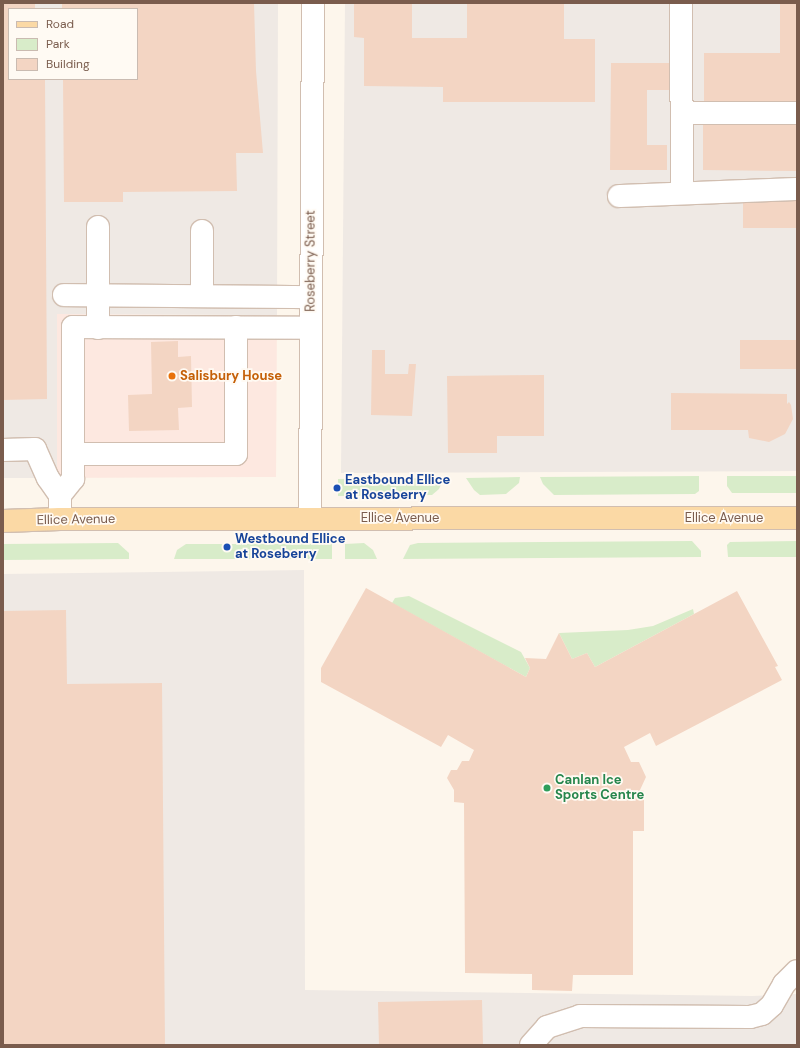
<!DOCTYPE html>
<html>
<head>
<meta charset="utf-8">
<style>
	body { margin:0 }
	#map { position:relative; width:800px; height:1048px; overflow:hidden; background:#fdf6ec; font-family:"DM Sans",sans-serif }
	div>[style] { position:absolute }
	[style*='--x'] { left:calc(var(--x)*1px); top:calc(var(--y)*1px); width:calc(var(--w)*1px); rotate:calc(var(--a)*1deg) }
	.commercial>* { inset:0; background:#fde8e0 }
	.industrial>* { inset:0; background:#efe9e4 }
	.green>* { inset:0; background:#d8ecc9 }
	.building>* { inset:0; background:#f3d5c3 }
	.roads { filter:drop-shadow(1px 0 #d1beb0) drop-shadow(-1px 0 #d1beb0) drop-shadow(0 1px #d1beb0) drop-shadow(0 -1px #d1beb0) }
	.minor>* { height:22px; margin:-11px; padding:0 11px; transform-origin:11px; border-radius:11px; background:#fff }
	.major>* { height:22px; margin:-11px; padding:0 11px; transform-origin:11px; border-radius:11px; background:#fbd9a5 }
	.dots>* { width:11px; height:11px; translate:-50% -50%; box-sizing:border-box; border:2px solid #fffaf3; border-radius:50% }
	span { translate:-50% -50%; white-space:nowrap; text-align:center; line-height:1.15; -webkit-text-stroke:3.5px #fffaf3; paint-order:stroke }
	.street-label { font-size:13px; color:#7a5c4d }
	.food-label { font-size:13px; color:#c56008; font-weight:700 }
	.left { translate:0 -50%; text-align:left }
	.transit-label { font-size:13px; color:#164399; font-weight:700 }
	.leisure-label { font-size:13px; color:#27864d; font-weight:700 }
	.frame { position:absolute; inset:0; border:4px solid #7a5c4d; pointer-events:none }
	.legend { position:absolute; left:8px; top:8px; width:130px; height:72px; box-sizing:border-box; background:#fffaf3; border:1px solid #cabbb1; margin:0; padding:5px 7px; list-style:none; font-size:12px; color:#7a5c4d }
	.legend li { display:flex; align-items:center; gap:8px; height:20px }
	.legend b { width:20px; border:1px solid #cabbb1 }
</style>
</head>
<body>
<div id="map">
	<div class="commercial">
		<i style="clip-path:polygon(57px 314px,277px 315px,276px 477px,57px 478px)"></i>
	</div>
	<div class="industrial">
		<i style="clip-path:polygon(evenodd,3px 3px,278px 3px,277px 315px,57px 314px,57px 478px,3px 478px,3px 3px,9px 9px,137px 9px,137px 79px,9px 79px,9px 9px)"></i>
		<i style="clip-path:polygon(345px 3px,797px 3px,797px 471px,341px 473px)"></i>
		<i style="clip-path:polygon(304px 570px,305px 990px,752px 996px,797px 994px,797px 1045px,3px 1045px,3px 574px)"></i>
	</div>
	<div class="green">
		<i style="clip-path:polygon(699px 476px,699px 491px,695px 494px,554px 495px,543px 484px,540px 477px)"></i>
		<i style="clip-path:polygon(727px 476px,797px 476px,797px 493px,732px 493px,727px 486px)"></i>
		<i style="clip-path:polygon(520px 477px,519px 483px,506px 494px,480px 495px,474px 490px,466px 478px)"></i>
		<i style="clip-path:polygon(444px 478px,439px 489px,432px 495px,338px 496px,338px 479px)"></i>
		<i style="clip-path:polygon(692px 541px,701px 551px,701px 557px,403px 559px,410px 545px,418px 543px)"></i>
		<i style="clip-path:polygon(797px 541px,797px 557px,728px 557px,727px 545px,730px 542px)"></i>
		<i style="clip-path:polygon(118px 543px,129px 553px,129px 559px,3px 560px,3px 544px)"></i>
		<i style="clip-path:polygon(364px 543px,373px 550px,377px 559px,345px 559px,345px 544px)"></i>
		<i style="clip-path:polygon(186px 544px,332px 544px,332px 559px,174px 559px,177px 550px)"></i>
		<i style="clip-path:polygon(409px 596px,521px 652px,530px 668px,526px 677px,392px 603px,395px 598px)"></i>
		<i style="clip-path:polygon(693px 609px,694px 614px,595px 667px,587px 653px,572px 659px,559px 633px,628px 630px,653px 626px)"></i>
	</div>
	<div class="building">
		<i style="clip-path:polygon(3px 3px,35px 3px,35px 9px,9px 9px,9px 79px,45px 79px,47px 399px,3px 400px)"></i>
		<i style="clip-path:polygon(62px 3px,254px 3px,256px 71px,263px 153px,236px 153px,237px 191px,123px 192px,123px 202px,64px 202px,63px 79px,137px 79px,137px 9px,62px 9px)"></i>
		<i style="clip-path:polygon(354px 3px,412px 3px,412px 38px,467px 38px,467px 3px,564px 3px,564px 39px,595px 39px,595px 102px,443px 102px,443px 87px,364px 86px,364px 38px,354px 37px)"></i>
		<i style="clip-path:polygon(780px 3px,797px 3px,797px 104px,704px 103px,704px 53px,780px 53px)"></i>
		<i style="clip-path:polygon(611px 63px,672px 63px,672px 90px,647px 90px,647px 145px,667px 145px,667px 170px,610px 170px)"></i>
		<i style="clip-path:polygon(703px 121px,797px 122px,797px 171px,703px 170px)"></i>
		<i style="clip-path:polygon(743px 195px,797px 195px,797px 228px,743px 228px)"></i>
		<i style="clip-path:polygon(740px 340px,797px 340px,797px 369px,740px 369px)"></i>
		<i style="clip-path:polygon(178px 341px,178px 357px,191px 356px,192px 407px,178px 408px,179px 430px,129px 431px,128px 395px,152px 394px,151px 342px)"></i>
		<i style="clip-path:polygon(372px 350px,385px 350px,385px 374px,408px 374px,409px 364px,416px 364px,412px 416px,371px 415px)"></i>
		<i style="clip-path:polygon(544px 375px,544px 436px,497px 436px,497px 453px,448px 453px,447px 376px)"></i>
		<i style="clip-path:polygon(671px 393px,787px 394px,787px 404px,789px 402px,791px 405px,793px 419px,785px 434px,769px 442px,749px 438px,748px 430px,671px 430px)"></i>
		<i style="clip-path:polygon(366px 588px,526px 677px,530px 668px,525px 658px,546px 659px,559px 633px,572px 659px,587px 653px,595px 667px,737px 591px,778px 666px,775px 667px,782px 680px,656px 746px,650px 733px,624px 747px,631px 762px,639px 762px,646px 777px,640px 790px,644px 791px,644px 831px,633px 831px,633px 975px,573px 975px,572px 991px,532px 990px,532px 974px,465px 973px,464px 803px,454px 802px,454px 790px,447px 778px,451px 770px,457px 770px,462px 761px,469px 761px,474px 750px,448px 735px,441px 747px,321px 682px,321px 668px)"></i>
		<i style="clip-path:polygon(66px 610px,67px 684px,162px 683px,165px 1045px,3px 1045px,3px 611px)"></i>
		<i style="clip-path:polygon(482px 1000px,483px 1045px,379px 1045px,378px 1002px)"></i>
	</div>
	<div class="roads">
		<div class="minor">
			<i style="--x:681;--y:3;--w:190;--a:89.7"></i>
			<i style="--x:682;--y:113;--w:115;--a:0"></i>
			<i style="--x:619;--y:196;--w:178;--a:-2.3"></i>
			<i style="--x:98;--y:227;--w:101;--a:90"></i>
			<i style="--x:64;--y:295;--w:247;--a:0.5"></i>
			<i style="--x:202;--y:296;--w:65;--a:-90"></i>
			<i style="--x:3;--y:450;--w:32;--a:-2"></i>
			<i style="--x:35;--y:449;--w:32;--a:66"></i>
			<i style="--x:48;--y:478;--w:21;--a:55"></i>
			<i style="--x:73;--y:454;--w:163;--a:0"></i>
			<i style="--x:236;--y:454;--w:127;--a:-90"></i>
			<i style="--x:60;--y:519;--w:24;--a:-90"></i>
			<i style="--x:60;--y:495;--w:21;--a:-51"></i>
			<i style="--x:73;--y:479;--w:152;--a:-90"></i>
			<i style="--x:73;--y:327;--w:238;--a:0.2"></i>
			<i style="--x:310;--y:519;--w:516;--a:-89.67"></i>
			<i style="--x:531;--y:1045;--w:24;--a:-48"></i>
			<i style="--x:547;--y:1027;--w:35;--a:-18"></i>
			<i style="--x:580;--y:1016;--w:170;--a:0.3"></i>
			<i style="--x:750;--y:1017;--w:12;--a:-14"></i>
			<i style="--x:762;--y:1014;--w:13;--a:-42"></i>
			<i style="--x:772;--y:1005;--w:24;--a:-60"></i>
			<i style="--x:784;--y:984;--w:18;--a:-45"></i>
		</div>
		<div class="major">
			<i style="--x:3;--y:521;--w:57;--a:-2"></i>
			<i style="--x:60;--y:519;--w:737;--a:-0.08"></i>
		</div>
	</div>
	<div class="dots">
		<i style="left:172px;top:376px;background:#e8710a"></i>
		<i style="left:337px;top:488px;background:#1a4fb4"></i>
		<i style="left:227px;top:547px;background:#1a4fb4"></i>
		<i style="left:547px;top:788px;background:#2e9e5b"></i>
	</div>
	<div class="street-label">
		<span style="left:311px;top:261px;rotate:-90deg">Roseberry Street</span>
		<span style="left:400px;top:518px">Ellice Avenue</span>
		<span style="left:724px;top:518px">Ellice Avenue</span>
		<span style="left:76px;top:520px;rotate:-1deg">Ellice Avenue</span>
	</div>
	<div class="food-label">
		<span class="left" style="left:180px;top:376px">Salisbury House</span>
	</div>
	<div class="transit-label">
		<span class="left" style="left:345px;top:488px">Eastbound Ellice<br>at Roseberry</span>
		<span class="left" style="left:235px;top:547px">Westbound Ellice<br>at Roseberry</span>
	</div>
	<div class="leisure-label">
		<span class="left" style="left:555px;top:788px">Canlan Ice<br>Sports Centre</span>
	</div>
	<div class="frame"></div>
	<ul class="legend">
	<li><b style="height:5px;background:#fbd9a5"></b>Road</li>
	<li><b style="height:11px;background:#d8ecc9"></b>Park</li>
	<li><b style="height:11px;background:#f3d5c3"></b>Building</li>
	</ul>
</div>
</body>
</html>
